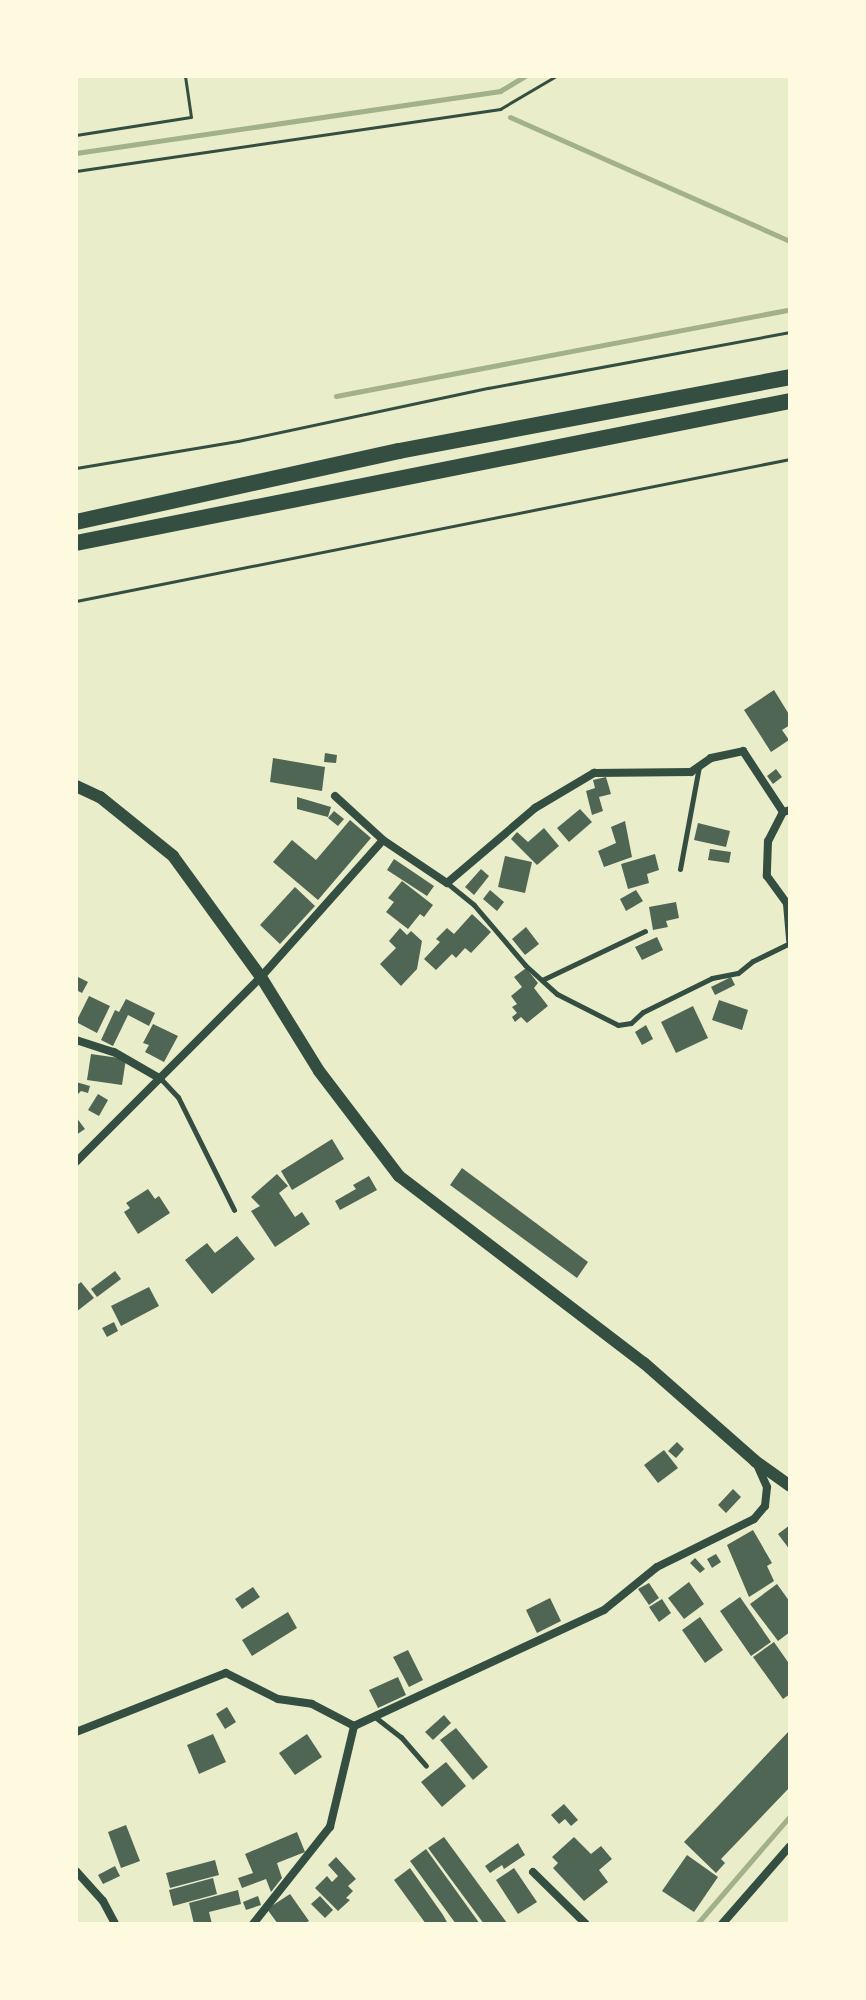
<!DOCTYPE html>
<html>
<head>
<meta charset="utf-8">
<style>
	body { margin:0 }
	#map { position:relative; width:866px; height:2000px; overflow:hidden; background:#e9edc9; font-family:Rubik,sans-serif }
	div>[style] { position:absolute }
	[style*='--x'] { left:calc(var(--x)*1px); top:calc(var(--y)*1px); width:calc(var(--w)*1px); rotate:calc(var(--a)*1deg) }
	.stream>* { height:5px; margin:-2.5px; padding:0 2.5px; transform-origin:2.5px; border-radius:2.5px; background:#a3b18a }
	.building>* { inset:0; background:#4f6655 }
	.path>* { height:3px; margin:-1.5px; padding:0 1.5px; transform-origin:1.5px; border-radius:1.5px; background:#344e41 }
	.service>* { height:5px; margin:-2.5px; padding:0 2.5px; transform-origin:2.5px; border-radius:2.5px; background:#344e41 }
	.minor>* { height:8px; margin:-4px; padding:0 4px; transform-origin:4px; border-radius:4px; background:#344e41 }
	.tertiary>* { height:12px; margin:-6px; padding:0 6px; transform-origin:6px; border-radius:6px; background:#344e41 }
	.trunk>* { height:16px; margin:-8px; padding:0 8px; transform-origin:8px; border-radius:8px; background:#344e41 }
	span { translate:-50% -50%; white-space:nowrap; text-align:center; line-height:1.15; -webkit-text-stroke:6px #fefae0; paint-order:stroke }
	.frame { position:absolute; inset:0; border:78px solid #fefae0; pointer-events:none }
</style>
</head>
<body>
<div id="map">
	<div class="stream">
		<i style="--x:510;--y:117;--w:306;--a:23.9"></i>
		<i style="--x:76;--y:153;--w:429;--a:-8.3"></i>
		<i style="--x:500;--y:91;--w:29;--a:-31"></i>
		<i style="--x:336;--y:396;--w:462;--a:-10.8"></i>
		<i style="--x:697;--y:1924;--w:143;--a:-49.3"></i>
	</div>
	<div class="building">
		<i style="clip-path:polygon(774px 690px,790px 716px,790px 725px,782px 730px,789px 740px,771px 752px,744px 710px)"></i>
		<i style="clip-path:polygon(325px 753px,337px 755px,336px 763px,324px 762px)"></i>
		<i style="clip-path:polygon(273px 758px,325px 767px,322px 791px,270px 782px)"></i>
		<i style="clip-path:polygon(776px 769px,782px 777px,773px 784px,767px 776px)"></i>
		<i style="clip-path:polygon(606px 777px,611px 794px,599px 797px,603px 811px,592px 815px,586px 791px,595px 788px,593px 780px)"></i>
		<i style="clip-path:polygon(297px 797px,331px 807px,328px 817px,297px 809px)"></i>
		<i style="clip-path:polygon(580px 809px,592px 822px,569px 842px,557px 828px)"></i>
		<i style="clip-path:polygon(334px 811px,344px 819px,338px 826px,328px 818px)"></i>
		<i style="clip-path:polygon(350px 820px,371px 838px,318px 900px,273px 862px,292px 840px,316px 860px)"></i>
		<i style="clip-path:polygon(625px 821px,632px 857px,604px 867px,598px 851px,616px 843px,611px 827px)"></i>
		<i style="clip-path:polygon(698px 823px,730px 831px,726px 847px,694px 840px)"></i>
		<i style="clip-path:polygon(544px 828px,559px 846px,537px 865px,511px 839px,517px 832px,528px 842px)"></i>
		<i style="clip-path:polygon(710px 849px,731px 852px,729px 863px,708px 860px)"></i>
		<i style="clip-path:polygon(655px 854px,659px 870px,647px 874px,649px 883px,628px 889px,621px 864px)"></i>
		<i style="clip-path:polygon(505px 856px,532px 862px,525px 893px,498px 887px)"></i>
		<i style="clip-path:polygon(394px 859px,434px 886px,427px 896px,387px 870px)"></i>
		<i style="clip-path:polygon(481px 869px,489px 876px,474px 895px,465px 887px)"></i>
		<i style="clip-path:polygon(402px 881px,433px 905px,424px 917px,420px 914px,408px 929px,386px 912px,394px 902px,388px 898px)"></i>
		<i style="clip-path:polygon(295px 887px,315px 906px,280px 944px,260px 925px)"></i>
		<i style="clip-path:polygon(490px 890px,504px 902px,497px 911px,483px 899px)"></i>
		<i style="clip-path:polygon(636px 890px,643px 901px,626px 911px,620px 899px)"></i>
		<i style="clip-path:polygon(676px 902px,679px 918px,666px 921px,668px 927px,653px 930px,649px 907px)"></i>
		<i style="clip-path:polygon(472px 914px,491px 932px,471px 953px,465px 948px,456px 958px,452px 954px,436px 970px,424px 959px,440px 942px,436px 939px,447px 928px,454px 934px)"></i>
		<i style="clip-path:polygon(526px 927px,539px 944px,525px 955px,512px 939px)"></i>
		<i style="clip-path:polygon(400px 928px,407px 935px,411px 931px,422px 941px,417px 969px,401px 986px,380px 964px,396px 948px,389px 941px)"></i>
		<i style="clip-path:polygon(657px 937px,663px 950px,642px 960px,635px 947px)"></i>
		<i style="clip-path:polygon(526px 968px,538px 983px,534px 988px,548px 1006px,527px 1023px,521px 1017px,515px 1022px,512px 1017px,517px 1013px,512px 1007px,517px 1004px,511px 996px,522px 987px,514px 977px)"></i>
		<i style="clip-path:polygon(76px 976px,88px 982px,82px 993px,76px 990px)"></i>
		<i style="clip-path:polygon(731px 977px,735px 985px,715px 995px,711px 987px)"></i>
		<i style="clip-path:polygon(89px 996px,110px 1006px,97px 1033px,76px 1022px)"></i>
		<i style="clip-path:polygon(126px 999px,155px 1013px,149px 1026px,128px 1015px,113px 1046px,101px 1040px,115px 1010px,119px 1012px)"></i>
		<i style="clip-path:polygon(719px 1000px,748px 1010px,742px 1030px,712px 1020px)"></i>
		<i style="clip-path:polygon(693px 1006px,708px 1038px,676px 1053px,661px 1022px)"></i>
		<i style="clip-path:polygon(153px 1024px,178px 1036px,164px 1062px,145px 1052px,149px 1045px,143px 1043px)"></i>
		<i style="clip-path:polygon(646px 1025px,653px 1039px,642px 1045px,635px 1032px)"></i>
		<i style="clip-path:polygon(91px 1054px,126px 1059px,122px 1085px,87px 1080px)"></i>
		<i style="clip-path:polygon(76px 1082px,90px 1086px,88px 1093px,81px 1091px,76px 1096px)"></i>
		<i style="clip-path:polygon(98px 1094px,108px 1100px,99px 1116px,88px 1110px)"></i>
		<i style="clip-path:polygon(76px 1117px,85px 1129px,76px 1135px)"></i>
		<i style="clip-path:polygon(332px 1139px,344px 1159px,292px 1190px,281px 1171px)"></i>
		<i style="clip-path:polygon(462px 1168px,588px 1262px,577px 1278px,450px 1185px)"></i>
		<i style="clip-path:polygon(277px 1174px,288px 1186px,279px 1193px,295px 1217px,302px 1212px,310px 1224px,275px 1247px,251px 1211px,260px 1206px,251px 1197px)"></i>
		<i style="clip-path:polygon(369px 1176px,377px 1190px,340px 1210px,335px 1201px,356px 1189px,353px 1185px)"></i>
		<i style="clip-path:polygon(148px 1189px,155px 1199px,159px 1196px,170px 1213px,138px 1234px,124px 1212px,130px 1208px,126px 1203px)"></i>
		<i style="clip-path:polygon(237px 1236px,255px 1259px,212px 1294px,185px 1260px,207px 1243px,215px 1253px)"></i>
		<i style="clip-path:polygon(115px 1271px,121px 1279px,97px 1297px,91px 1289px)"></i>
		<i style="clip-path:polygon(81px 1282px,94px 1298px,76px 1312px,76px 1286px)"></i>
		<i style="clip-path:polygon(149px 1287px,159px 1306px,121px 1326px,111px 1306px)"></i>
		<i style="clip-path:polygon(114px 1322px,118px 1331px,107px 1337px,102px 1328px)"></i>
		<i style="clip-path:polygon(677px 1442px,684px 1449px,676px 1458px,668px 1451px)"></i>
		<i style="clip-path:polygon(664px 1450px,678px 1468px,658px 1483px,644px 1465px)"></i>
		<i style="clip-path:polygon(733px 1489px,741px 1497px,726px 1513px,718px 1505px)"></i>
		<i style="clip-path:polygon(790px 1525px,790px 1550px,778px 1534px)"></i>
		<i style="clip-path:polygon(753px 1530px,772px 1563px,767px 1566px,774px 1581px,749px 1597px,727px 1545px)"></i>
		<i style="clip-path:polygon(716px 1554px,721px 1562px,712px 1568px,707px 1559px)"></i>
		<i style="clip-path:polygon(695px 1558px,705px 1569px,700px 1573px,690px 1563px)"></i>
		<i style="clip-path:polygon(689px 1582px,704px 1604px,684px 1619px,668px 1598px)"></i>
		<i style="clip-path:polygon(649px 1583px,659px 1598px,649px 1605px,638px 1589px)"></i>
		<i style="clip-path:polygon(777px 1584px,790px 1602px,790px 1632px,778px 1641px,750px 1604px)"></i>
		<i style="clip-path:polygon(253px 1587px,260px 1597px,242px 1609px,235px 1599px)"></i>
		<i style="clip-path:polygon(740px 1597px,771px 1642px,751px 1656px,720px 1611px)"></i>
		<i style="clip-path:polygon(550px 1598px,561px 1621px,537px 1633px,526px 1610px)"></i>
		<i style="clip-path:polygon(662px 1599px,671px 1613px,659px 1622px,649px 1607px)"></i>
		<i style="clip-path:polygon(288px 1612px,297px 1628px,252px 1656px,242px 1640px)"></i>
		<i style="clip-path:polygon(700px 1617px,723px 1650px,705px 1663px,682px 1630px)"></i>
		<i style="clip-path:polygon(774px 1642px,790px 1665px,790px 1694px,783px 1699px,753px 1657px)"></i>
		<i style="clip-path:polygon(408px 1650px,423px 1680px,409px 1687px,393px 1657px)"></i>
		<i style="clip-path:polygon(398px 1677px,406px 1695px,378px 1708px,369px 1690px)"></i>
		<i style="clip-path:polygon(227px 1707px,236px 1722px,225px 1729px,216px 1714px)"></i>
		<i style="clip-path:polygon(444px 1715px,451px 1723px,433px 1740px,425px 1732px)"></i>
		<i style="clip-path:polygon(456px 1728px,488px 1767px,473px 1780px,440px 1740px)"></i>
		<i style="clip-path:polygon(790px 1730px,790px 1787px,721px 1859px,725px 1863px,716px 1873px,684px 1842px)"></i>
		<i style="clip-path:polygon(213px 1734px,226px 1762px,199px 1774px,187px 1745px)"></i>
		<i style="clip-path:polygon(307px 1734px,322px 1757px,295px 1775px,279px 1753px)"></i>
		<i style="clip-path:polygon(446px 1762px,466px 1786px,442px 1807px,421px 1782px)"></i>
		<i style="clip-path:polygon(564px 1804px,578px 1820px,571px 1826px,565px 1819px,559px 1824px,551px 1815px)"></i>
		<i style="clip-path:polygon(126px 1825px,140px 1861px,121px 1868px,108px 1832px)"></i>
		<i style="clip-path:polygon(297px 1832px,305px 1852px,277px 1863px,282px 1878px,271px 1892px,266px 1879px,242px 1888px,238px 1878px,253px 1873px,245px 1854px)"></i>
		<i style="clip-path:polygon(444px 1837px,507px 1923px,505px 1924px,484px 1924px,428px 1848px)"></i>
		<i style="clip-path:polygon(574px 1837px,591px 1854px,601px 1846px,612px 1859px,599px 1870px,608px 1882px,584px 1901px,553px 1868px,558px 1863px,552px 1857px)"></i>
		<i style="clip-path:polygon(518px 1843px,525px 1855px,504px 1869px,502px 1865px,490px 1873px,485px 1866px)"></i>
		<i style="clip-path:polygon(426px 1849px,480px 1924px,456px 1924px,410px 1861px)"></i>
		<i style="clip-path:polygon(687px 1855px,718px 1877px,694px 1912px,662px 1891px)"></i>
		<i style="clip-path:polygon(336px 1857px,356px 1879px,348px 1886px,353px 1891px,346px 1898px,350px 1900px,338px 1911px,315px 1888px,327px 1876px,332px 1882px,338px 1876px,328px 1865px)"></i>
		<i style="clip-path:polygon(215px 1860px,219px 1875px,170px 1888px,166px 1873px)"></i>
		<i style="clip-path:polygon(115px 1866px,120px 1876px,103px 1884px,98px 1875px)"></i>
		<i style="clip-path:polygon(410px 1868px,443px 1915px,448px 1924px,426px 1924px,394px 1880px)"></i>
		<i style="clip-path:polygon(514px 1868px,537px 1902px,518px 1914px,496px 1880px)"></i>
		<i style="clip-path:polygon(213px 1878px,217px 1894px,173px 1906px,169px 1890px)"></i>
		<i style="clip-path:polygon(238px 1890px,241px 1904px,209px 1912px,212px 1924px,194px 1924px,189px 1903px)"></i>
		<i style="clip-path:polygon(290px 1894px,309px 1921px,304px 1924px,278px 1924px,267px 1909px)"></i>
		<i style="clip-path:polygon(258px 1896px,261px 1905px,246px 1910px,243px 1902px)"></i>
		<i style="clip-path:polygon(320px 1896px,333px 1910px,325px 1918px,311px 1904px)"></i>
	</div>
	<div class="path">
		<i style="--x:76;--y:135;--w:116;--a:-8.9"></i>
		<i style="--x:191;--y:117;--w:41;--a:-98.3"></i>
		<i style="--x:76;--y:171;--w:429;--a:-8.3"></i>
		<i style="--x:500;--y:109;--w:65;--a:-30.5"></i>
		<i style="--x:76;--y:468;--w:164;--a:-9.5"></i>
		<i style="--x:238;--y:441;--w:256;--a:-12"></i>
		<i style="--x:488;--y:388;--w:307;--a:-10.5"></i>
		<i style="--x:76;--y:601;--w:728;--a:-11.25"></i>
	</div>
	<div class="service">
		<i style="--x:680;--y:869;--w:105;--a:-79.5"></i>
		<i style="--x:447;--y:883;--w:35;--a:39"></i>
		<i style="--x:474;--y:905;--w:79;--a:49.6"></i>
		<i style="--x:525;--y:965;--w:43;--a:42.2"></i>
		<i style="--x:557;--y:994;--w:68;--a:26.9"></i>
		<i style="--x:618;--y:1025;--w:13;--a:-9"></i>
		<i style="--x:631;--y:1023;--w:16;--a:-43"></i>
		<i style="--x:643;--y:1012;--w:77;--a:-26.2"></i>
		<i style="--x:712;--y:978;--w:26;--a:-11"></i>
		<i style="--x:738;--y:973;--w:19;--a:-39"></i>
		<i style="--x:753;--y:961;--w:41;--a:-25.9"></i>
		<i style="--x:542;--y:980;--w:114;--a:-25.4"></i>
		<i style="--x:161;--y:1079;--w:25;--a:47"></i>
		<i style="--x:178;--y:1097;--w:126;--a:63.6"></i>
		<i style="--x:375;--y:1717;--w:33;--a:38"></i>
		<i style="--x:401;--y:1737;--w:38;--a:49"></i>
	</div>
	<div class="minor">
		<i style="--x:335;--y:796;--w:65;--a:42.5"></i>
		<i style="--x:383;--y:840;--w:77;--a:33.9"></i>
		<i style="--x:447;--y:883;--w:116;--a:-40.4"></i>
		<i style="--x:535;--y:808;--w:69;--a:-30.7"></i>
		<i style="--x:594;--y:773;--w:97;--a:-0.6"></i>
		<i style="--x:691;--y:772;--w:24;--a:-35"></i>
		<i style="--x:711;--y:758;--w:33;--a:-12"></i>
		<i style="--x:743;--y:751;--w:73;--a:56.7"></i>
		<i style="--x:783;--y:812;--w:7;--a:-16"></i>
		<i style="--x:783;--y:812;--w:33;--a:117"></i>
		<i style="--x:768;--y:841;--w:35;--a:92"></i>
		<i style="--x:767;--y:876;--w:34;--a:54"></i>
		<i style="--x:787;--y:904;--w:37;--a:85"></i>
		<i style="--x:76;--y:1040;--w:40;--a:18"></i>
		<i style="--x:114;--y:1052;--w:54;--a:29.9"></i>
		<i style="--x:76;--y:1162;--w:262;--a:-45"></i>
		<i style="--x:261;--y:977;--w:183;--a:-48.3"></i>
		<i style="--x:76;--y:1732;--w:161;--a:-21.5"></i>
		<i style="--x:226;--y:1673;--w:58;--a:26.6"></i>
		<i style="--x:278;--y:1699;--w:34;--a:8"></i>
		<i style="--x:312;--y:1704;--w:47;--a:27.6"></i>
		<i style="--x:76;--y:1871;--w:40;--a:48"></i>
		<i style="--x:103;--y:1901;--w:26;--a:62"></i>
		<i style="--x:533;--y:1872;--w:74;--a:44.5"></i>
		<i style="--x:253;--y:1924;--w:124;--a:-51.6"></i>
		<i style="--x:330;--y:1827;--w:104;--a:-76.6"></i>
		<i style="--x:354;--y:1726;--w:276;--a:-24.9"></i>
		<i style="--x:604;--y:1610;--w:68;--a:-39.1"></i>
		<i style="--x:657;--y:1567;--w:108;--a:-26.3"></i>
		<i style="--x:754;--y:1519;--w:17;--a:-50"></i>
		<i style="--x:765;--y:1506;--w:19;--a:-84"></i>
		<i style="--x:767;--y:1487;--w:24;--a:-114"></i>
		<i style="--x:722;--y:1924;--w:103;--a:-48.9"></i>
	</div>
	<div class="tertiary">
		<i style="--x:76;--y:786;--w:26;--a:25"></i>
		<i style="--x:100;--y:797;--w:94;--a:38.9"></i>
		<i style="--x:173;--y:856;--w:150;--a:54"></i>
		<i style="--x:261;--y:977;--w:110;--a:58.3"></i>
		<i style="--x:319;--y:1071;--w:132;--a:52.7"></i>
		<i style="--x:399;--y:1176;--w:308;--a:37.4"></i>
		<i style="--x:644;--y:1363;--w:148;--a:41.4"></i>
		<i style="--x:755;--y:1461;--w:43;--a:35.5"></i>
	</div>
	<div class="trunk">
		<i style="--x:76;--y:522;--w:331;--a:-12.4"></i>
		<i style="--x:399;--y:451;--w:398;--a:-10.7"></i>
		<i style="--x:76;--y:543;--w:728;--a:-11.25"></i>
	</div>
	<div class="frame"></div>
</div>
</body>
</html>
